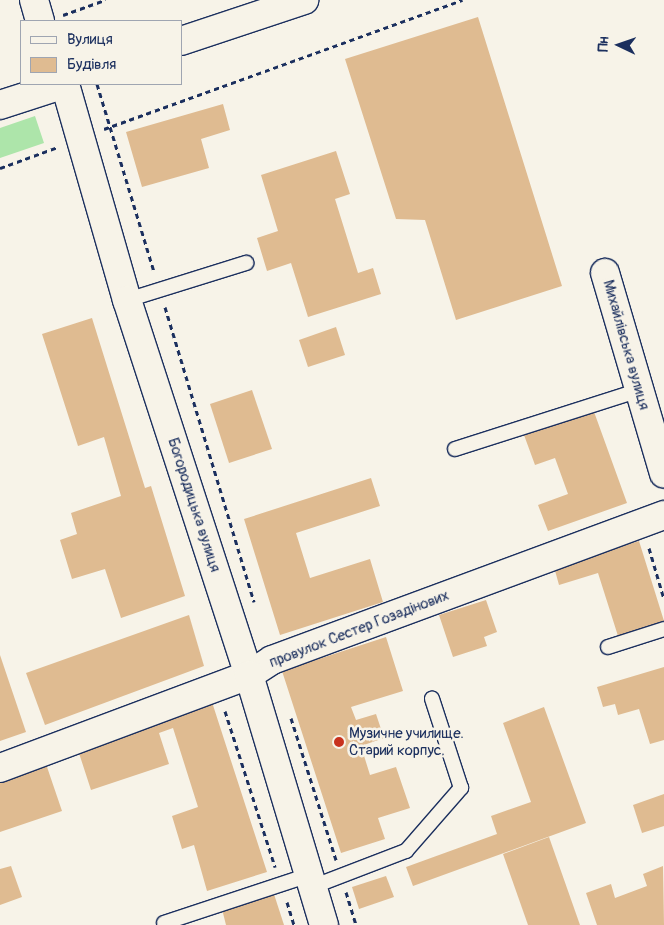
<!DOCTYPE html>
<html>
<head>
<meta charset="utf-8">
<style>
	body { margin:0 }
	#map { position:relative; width:664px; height:925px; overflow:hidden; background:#f7f3e8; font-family:Pangolin,sans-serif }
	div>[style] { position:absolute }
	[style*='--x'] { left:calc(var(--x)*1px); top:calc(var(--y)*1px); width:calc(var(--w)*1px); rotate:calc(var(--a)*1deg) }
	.green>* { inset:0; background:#ade5aa }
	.building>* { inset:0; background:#dfbb91 }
	.path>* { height:3px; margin-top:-1.5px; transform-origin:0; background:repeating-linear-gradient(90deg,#1b2f5e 0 5px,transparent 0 9px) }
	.roads { filter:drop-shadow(1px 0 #1b2f5e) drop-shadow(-1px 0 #1b2f5e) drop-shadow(0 1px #1b2f5e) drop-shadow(0 -1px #1b2f5e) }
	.lane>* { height:14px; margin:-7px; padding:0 7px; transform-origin:7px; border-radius:7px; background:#f7f3e8 }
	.street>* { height:28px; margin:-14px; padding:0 14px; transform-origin:14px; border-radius:14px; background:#f7f3e8 }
	.secondary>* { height:28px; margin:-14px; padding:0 14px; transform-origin:14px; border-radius:14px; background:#f7f3e8 }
	.dots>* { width:14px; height:14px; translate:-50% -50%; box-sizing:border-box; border:2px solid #f7f3e8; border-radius:50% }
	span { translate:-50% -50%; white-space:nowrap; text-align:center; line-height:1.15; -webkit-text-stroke:5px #f7f3e8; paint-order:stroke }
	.street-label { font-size:15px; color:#1b2f5e }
	.poi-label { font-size:15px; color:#1b2f5e }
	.left { translate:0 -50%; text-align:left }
	.legend { position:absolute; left:20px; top:20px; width:162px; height:65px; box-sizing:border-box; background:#f7f3e8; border:1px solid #9fa5b1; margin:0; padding:6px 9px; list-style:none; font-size:15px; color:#1b2f5e }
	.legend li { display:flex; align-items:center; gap:10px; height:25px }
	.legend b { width:25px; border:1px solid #9fa5b1 }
	.north { position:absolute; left:594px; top:20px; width:50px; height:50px; -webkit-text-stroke:4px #f7f3e8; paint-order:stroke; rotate:273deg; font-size:14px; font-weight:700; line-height:20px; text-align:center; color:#1b2f5e }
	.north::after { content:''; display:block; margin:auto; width:18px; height:22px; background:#1b2f5e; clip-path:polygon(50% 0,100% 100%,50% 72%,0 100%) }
</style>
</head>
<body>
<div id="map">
	<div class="green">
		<i style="clip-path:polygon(35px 116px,44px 143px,0 158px,0 128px)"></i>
	</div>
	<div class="building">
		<i style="clip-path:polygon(478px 17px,562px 286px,456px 320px,425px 220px,396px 219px,345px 59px)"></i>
		<i style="clip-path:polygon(223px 104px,230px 130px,201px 139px,209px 168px,142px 187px,126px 132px)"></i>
		<i style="clip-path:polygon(336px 151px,350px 194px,335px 199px,358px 273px,373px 268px,381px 294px,308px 317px,291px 263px,267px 271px,257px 238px,278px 231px,261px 175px)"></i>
		<i style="clip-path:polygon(92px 318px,145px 488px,151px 486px,185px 596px,121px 618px,105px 569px,72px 579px,60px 540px,77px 534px,71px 513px,121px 496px,104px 437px,78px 446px,42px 334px)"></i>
		<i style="clip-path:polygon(336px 327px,345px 355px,308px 367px,299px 340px)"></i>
		<i style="clip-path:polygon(252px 390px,272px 449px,229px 463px,210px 404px)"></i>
		<i style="clip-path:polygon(593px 409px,627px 503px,548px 531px,538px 505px,568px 494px,555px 458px,535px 465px,524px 435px)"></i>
		<i style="clip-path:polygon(371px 478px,380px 506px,296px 533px,310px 578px,370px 559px,383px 602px,280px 635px,244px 519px)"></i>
		<i style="clip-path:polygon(639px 541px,664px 621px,618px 636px,598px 573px,559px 585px,554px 567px)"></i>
		<i style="clip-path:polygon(486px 600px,497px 632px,484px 637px,487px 646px,453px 657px,439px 615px)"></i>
		<i style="clip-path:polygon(189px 615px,204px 666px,45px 725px,26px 673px)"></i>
		<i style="clip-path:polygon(386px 637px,403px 691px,351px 707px,356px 720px,376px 714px,384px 738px,361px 746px,370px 775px,396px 767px,410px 808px,378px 818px,385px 839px,341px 853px,282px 671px)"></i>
		<i style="clip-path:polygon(0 655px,26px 732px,0 741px)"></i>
		<i style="clip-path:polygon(664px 667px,664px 740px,650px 744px,639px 709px,618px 715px,615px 704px,603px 707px,597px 687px)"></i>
		<i style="clip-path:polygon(211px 699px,267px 872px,207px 891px,194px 845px,182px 849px,172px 816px,198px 807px,173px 728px,159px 733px,169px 764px,91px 790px,77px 747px)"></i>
		<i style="clip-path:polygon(544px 707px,586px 823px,413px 886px,406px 867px,497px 834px,491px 816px,531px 802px,503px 723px)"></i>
		<i style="clip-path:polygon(46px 764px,62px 811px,0 832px,0 780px)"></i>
		<i style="clip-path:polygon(664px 794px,664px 826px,642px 833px,633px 805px)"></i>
		<i style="clip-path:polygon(549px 837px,580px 925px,528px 925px,503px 854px)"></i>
		<i style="clip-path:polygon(11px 866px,22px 897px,0 905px,0 869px)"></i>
		<i style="clip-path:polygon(663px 866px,664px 925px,597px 925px,586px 893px,611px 884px,615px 898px,647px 886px,643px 874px)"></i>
		<i style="clip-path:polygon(386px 876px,394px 897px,359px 909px,352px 887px)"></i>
		<i style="clip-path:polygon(273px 891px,284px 925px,226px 925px,222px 909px)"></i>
	</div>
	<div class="path">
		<i style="--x:63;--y:15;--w:45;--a:-19.7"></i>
		<i style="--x:97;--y:84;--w:196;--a:73.1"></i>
		<i style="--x:104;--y:129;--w:381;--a:-19.8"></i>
		<i style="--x:0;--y:168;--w:62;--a:-19.9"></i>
		<i style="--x:165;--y:307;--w:308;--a:73.2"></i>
		<i style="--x:649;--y:548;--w:53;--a:73.6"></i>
		<i style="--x:225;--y:711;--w:164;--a:72.2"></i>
		<i style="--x:291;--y:718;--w:149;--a:72.4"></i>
		<i style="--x:346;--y:892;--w:34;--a:73"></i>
		<i style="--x:287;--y:902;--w:24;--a:73"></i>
	</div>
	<div class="roads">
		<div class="lane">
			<i style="--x:127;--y:300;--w:125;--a:-17.3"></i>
			<i style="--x:455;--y:449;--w:194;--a:-17.7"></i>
			<i style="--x:608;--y:647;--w:59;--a:-17.8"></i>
			<i style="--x:312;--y:887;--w:101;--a:-21"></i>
			<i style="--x:406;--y:851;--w:84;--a:-48.9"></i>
			<i style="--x:461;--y:788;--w:94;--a:-108"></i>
			<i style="--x:164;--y:923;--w:153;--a:-18.3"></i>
		</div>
		<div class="street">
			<i style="--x:34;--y:0;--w:22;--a:74"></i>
			<i style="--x:181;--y:41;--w:130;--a:-18.4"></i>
			<i style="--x:605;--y:273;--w:209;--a:73.6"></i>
			<i style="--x:0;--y:768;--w:266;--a:-20.5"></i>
			<i style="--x:249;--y:675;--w:27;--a:-33"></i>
			<i style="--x:272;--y:660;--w:418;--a:-20.3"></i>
		</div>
		<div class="secondary">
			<i style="--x:0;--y:105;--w:68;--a:-17.9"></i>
			<i style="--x:65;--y:84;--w:225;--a:74"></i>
			<i style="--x:127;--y:300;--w:394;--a:72"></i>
			<i style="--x:249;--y:675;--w:261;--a:73.3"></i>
		</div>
	</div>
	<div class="dots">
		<i style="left:339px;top:742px;background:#c8321e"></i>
	</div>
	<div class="street-label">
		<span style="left:626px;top:345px;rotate:74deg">Михайлівська вулиця</span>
		<span style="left:194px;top:505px;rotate:72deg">Богородицька вулиця</span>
		<span style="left:359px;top:629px;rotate:-21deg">провулок Сестер Гозадінових</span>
	</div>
	<div class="poi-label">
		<span class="left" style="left:349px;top:742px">Музичне училище.<br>Старий корпус.</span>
	</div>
	<ul class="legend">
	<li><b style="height:6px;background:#f7f3e8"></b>Вулиця</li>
	<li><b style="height:14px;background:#dfbb91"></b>Будівля</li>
	</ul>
	<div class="north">Пн</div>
</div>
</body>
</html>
